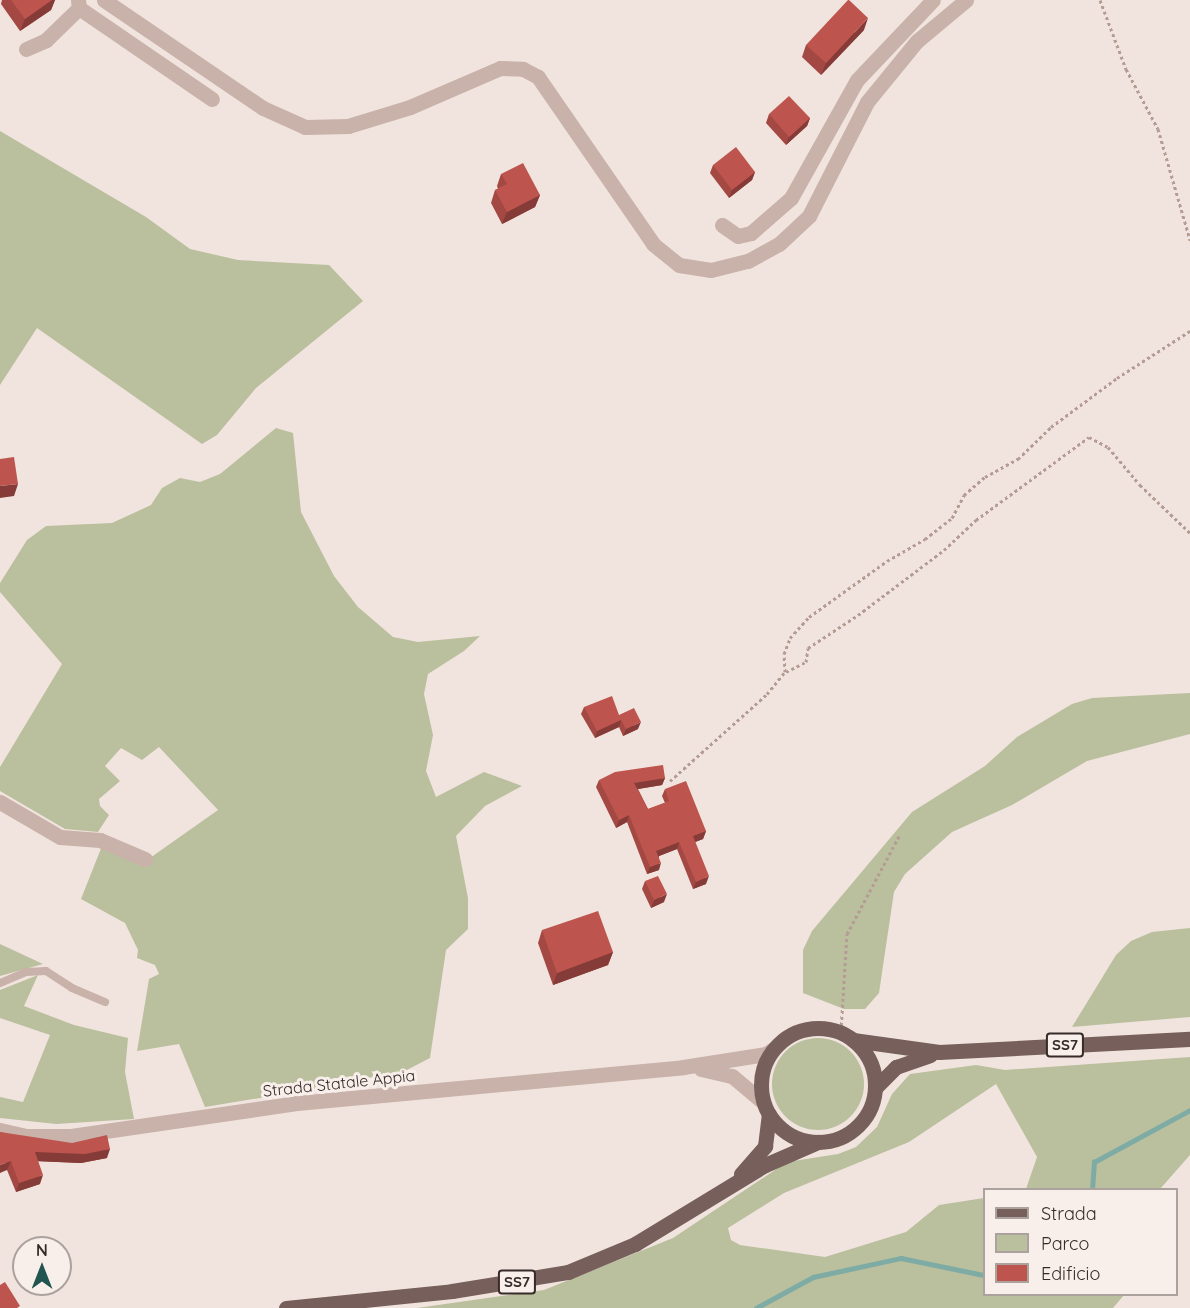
<!DOCTYPE html>
<html>
<head>
<meta charset="utf-8">
<style>
	body { margin:0 }
	#map { position:relative; width:1190px; height:1308px; overflow:hidden; background:#f1e4de; font-family:Quicksand,sans-serif }
	div>[style] { position:absolute }
	[style*='--x'] { left:calc(var(--x)*1px); top:calc(var(--y)*1px); width:calc(var(--w)*1px); rotate:calc(var(--a)*1deg) }
	.green>* { inset:0; background:#babf9e }
	.round { border-radius:50% }
	.stream>* { height:4.5px; margin:-2.25px; padding:0 2.25px; transform-origin:2.25px; border-radius:2.25px; background:#7eaca5 }
	.path>* { height:3px; margin-top:-1.5px; transform-origin:0; background:repeating-linear-gradient(90deg,#b49c94 0 3px,transparent 0 6px) }
	.service>* { height:8px; margin:-4px; padding:0 4px; transform-origin:4px; border-radius:4px; background:#c8b2aa }
	.minor>* { height:15px; margin:-7.5px; padding:0 7.5px; transform-origin:7.5px; border-radius:7.5px; background:#c8b2aa }
	.tertiary>* { height:15px; margin:-7.5px; padding:0 7.5px; transform-origin:7.5px; border-radius:7.5px; background:#c8b2aa }
	.primary>* { height:15px; margin:-7.5px; padding:0 7.5px; transform-origin:7.5px; border-radius:7.5px; background:#775f5b }
	.primary>.ring { margin:-7.5px; padding:0; box-sizing:content-box; background:none; border:15px solid #775f5b; border-radius:50% }
	.wall>* { inset:0; background:#a34843 }
	.shaded-wall>* { inset:0; background:#853b37 }
	.building>* { inset:0; background:#be544e }
	span { translate:-50% -50%; white-space:nowrap; text-align:center; line-height:1.15; -webkit-text-stroke:6px #f9efea; paint-order:stroke }
	.shield-label span { padding:2px 4px; background:#f9efea; border:2px solid; border-radius:4px; -webkit-text-stroke-width:0 }
	.shield-label { font-size:15px; color:#362b29; font-weight:700 }
	.street-label { font-size:16px; color:#362b29 }
	.legend { position:absolute; left:983px; top:1188px; width:195px; height:108px; box-sizing:border-box; background:#f9efea; border:2px solid #aba19d; margin:0; padding:8px 10px; list-style:none; font-size:18px; color:#362b29 }
	.legend li { display:flex; align-items:center; gap:12px; height:30px }
	.legend b { width:30px; border:2px solid #aba19d }
	.north { position:absolute; left:12px; top:1236px; width:60px; height:60px; box-sizing:border-box; background:#f9efea; border:2px solid #aba19d; border-radius:50%; rotate:0deg; font-size:16px; font-weight:700; line-height:24px; text-align:center; color:#362b29 }
	.north::after { content:''; display:block; margin:auto; width:21px; height:27px; background:#21554f; clip-path:polygon(50% 0,100% 100%,50% 72%,0 100%) }
</style>
</head>
<body>
<div id="map">
	<div class="green">
		<i style="clip-path:polygon(0 131px,146px 217px,190px 249px,238px 260px,329px 265px,363px 301px,256px 388px,217px 435px,202px 444px,37px 328px,0 385px)"></i>
		<i style="clip-path:polygon(276px 428px,293px 433px,301px 512px,334px 576px,358px 607px,393px 637px,418px 642px,480px 636px,464px 651px,428px 674px,424px 694px,433px 735px,426px 771px,436px 797px,484px 772px,522px 786px,485px 806px,456px 836px,468px 898px,468px 929px,446px 950px,430px 1058px,403px 1072px,363px 1081px,205px 1107px,179px 1044px,137px 1051px,149px 979px,159px 974px,155px 965px,137px 958px,138px 950px,125px 923px,81px 899px,102px 846px,140px 865px,218px 810px,159px 747px,142px 760px,121px 748px,105px 766px,120px 781px,99px 799px,100px 806px,109px 815px,98px 832px,65px 829px,0 791px,0 767px,62px 664px,0 592px,0 583px,27px 540px,46px 526px,112px 523px,151px 505px,162px 488px,180px 478px,200px 482px,220px 474px)"></i>
		<i style="clip-path:polygon(1190px 693px,1190px 734px,1087px 761px,1012px 805px,952px 832px,905px 874px,894px 892px,879px 993px,865px 1009px,844px 1009px,803px 993px,803px 950px,812px 931px,912px 812px,985px 766px,1017px 737px,1072px 704px,1092px 698px)"></i>
		<i style="clip-path:polygon(1190px 928px,1190px 1017px,1072px 1027px,1116px 955px,1131px 941px,1152px 932px)"></i>
		<i style="clip-path:polygon(0 944px,43px 964px,0 976px)"></i>
		<i style="clip-path:polygon(38px 975px,24px 1006px,74px 1025px,128px 1038px,125px 1072px,134px 1119px,56px 1124px,0 1118px,0 1097px,23px 1102px,50px 1035px,0 1018px,0 990px)"></i>
		<i class="round" style="left:772px;top:1038px;width:92px;height:92px"></i>
		<i style="clip-path:polygon(1190px 1057px,1190px 1155px,1160px 1189px,1026px 1189px,1037px 1157px,996px 1084px,909px 1142px,784px 1193px,728px 1228px,731px 1240px,740px 1245px,825px 1257px,906px 1232px,939px 1205px,984px 1198px,984px 1294px,1124px 1295px,1113px 1308px,417px 1308px,544px 1290px,673px 1238px,787px 1162px,838px 1154px,856px 1147px,877px 1127px,892px 1094px,910px 1074px,976px 1065px,1005px 1070px)"></i>
	</div>
	<div class="stream">
		<i style="--x:1092;--y:1190;--w:28;--a:-86"></i>
		<i style="--x:1094;--y:1162;--w:109;--a:-28.4"></i>
		<i style="--x:756;--y:1308;--w:65;--a:-28.5"></i>
		<i style="--x:813;--y:1277;--w:90;--a:-12.2"></i>
		<i style="--x:901;--y:1258;--w:85;--a:11.6"></i>
	</div>
	<div class="path">
		<i style="--x:1100;--y:0;--w:74;--a:69.4"></i>
		<i style="--x:1126;--y:69;--w:68;--a:61.9"></i>
		<i style="--x:1158;--y:129;--w:116;--a:73.9"></i>
		<i style="--x:786;--y:672;--w:22;--a:-27"></i>
		<i style="--x:806;--y:662;--w:14;--a:-82"></i>
		<i style="--x:808;--y:648;--w:60;--a:-33.4"></i>
		<i style="--x:858;--y:615;--w:108;--a:-37.1"></i>
		<i style="--x:944;--y:550;--w:44;--a:-43.2"></i>
		<i style="--x:976;--y:520;--w:140;--a:-36.3"></i>
		<i style="--x:1089;--y:437;--w:21;--a:28"></i>
		<i style="--x:1108;--y:447;--w:50;--a:49.9"></i>
		<i style="--x:1140;--y:485;--w:69;--a:43.8"></i>
		<i style="--x:670;--y:781;--w:130;--a:-41.9"></i>
		<i style="--x:767;--y:694;--w:28;--a:-51"></i>
		<i style="--x:785;--y:672;--w:18;--a:-93"></i>
		<i style="--x:784;--y:654;--w:17;--a:-69"></i>
		<i style="--x:790;--y:638;--w:28;--a:-48"></i>
		<i style="--x:809;--y:617;--w:96;--a:-35.7"></i>
		<i style="--x:887;--y:561;--w:44;--a:-30.1"></i>
		<i style="--x:925;--y:539;--w:34;--a:-38"></i>
		<i style="--x:952;--y:518;--w:26;--a:-62"></i>
		<i style="--x:964;--y:495;--w:28;--a:-41"></i>
		<i style="--x:985;--y:477;--w:38;--a:-29"></i>
		<i style="--x:1018;--y:459;--w:46;--a:-44.1"></i>
		<i style="--x:1051;--y:427;--w:82;--a:-36.6"></i>
		<i style="--x:1117;--y:378;--w:87;--a:-32.8"></i>
		<i style="--x:841;--y:1031;--w:97;--a:-86.5"></i>
		<i style="--x:847;--y:934;--w:111;--a:-62"></i>
	</div>
	<div class="service">
		<i style="--x:0;--y:983;--w:28;--a:-23"></i>
		<i style="--x:26;--y:972;--w:20;--a:-3"></i>
		<i style="--x:46;--y:971;--w:31;--a:33"></i>
		<i style="--x:72;--y:988;--w:36;--a:23"></i>
	</div>
	<div class="minor">
		<i style="--x:78;--y:0;--w:8;--a:83"></i>
		<i style="--x:79;--y:8;--w:161;--a:34.4"></i>
		<i style="--x:104;--y:0;--w:192;--a:34.2"></i>
		<i style="--x:263;--y:108;--w:46;--a:24.3"></i>
		<i style="--x:305;--y:127;--w:43;--a:-1.3"></i>
		<i style="--x:348;--y:126;--w:65;--a:-17"></i>
		<i style="--x:410;--y:107;--w:98;--a:-23.4"></i>
		<i style="--x:500;--y:68;--w:23;--a:2"></i>
		<i style="--x:523;--y:69;--w:17;--a:28"></i>
		<i style="--x:538;--y:77;--w:203;--a:55.4"></i>
		<i style="--x:653;--y:244;--w:33;--a:39"></i>
		<i style="--x:679;--y:265;--w:32;--a:9"></i>
		<i style="--x:711;--y:270;--w:38;--a:-14"></i>
		<i style="--x:748;--y:261;--w:35;--a:-29"></i>
		<i style="--x:779;--y:244;--w:41;--a:-43"></i>
		<i style="--x:809;--y:216;--w:128;--a:-63"></i>
		<i style="--x:867;--y:102;--w:79;--a:-50.7"></i>
		<i style="--x:917;--y:41;--w:64;--a:-39.9"></i>
		<i style="--x:26;--y:49;--w:22;--a:-24"></i>
		<i style="--x:46;--y:40;--w:46;--a:-44.1"></i>
		<i style="--x:722;--y:225;--w:19;--a:35"></i>
		<i style="--x:738;--y:236;--w:13;--a:-13"></i>
		<i style="--x:751;--y:233;--w:53;--a:-41.2"></i>
		<i style="--x:791;--y:198;--w:135;--a:-60.8"></i>
		<i style="--x:857;--y:80;--w:110;--a:-46.5"></i>
		<i style="--x:0;--y:802;--w:69;--a:30.3"></i>
		<i style="--x:60;--y:837;--w:40;--a:4.3"></i>
		<i style="--x:100;--y:840;--w:49;--a:22.9"></i>
	</div>
	<div class="tertiary">
		<i style="--x:701;--y:1069;--w:32;--a:13"></i>
		<i style="--x:732;--y:1076;--w:40;--a:40"></i>
		<i style="--x:0;--y:1130;--w:27;--a:13"></i>
		<i style="--x:26;--y:1136;--w:45;--a:0"></i>
		<i style="--x:71;--y:1136;--w:228;--a:-8.3"></i>
		<i style="--x:297;--y:1103;--w:388;--a:-5.3"></i>
		<i style="--x:683;--y:1067;--w:84;--a:-8.9"></i>
		<i style="--x:766;--y:1054;--w:9;--a:-36"></i>
	</div>
	<div class="primary">
		<i class="ring" style="left:761px;top:1028px;width:99px;height:99px"></i>
		<i style="--x:853;--y:1040;--w:87;--a:7.9"></i>
		<i style="--x:939;--y:1052;--w:251;--a:-3"></i>
		<i style="--x:875;--y:1088;--w:30;--a:-45"></i>
		<i style="--x:896;--y:1067;--w:36;--a:-19"></i>
		<i style="--x:741;--y:1174;--w:37;--a:-49"></i>
		<i style="--x:765;--y:1146;--w:32;--a:-83"></i>
		<i style="--x:286;--y:1308;--w:167;--a:-5.8"></i>
		<i style="--x:452;--y:1291;--w:118;--a:-9.3"></i>
		<i style="--x:568;--y:1272;--w:73;--a:-22.7"></i>
		<i style="--x:635;--y:1244;--w:152;--a:-31.3"></i>
		<i style="--x:765;--y:1165;--w:58;--a:-23.5"></i>
	</div>
	<div class="wall">
		<i style="clip-path:polygon(2px 0,55px 0,51px 10px,20px 31px,1px 4px)"></i>
		<i style="clip-path:polygon(864px 30px,821px 75px,802px 57px,806px 45px)"></i>
		<i style="clip-path:polygon(769px 114px,810px 118px,807px 126px,786px 145px,766px 123px)"></i>
		<i style="clip-path:polygon(713px 165px,755px 172px,752px 180px,729px 198px,710px 173px)"></i>
		<i style="clip-path:polygon(501px 174px,540px 195px,535px 207px,502px 224px,491px 203px,495px 190px,498px 189px,497px 186px)"></i>
		<i style="clip-path:polygon(584px 707px,619px 715px,638px 729px,623px 736px,619px 727px,595px 738px,581px 714px)"></i>
		<i style="clip-path:polygon(665px 778px,662px 785px,638px 789px,648px 809px,665px 803px,662px 796px,665px 789px,706px 831px,703px 839px,695px 842px,706px 884px,693px 889px,677px 849px,659px 856px,659px 870px,647px 874px,627px 822px,616px 828px,596px 787px,599px 780px)"></i>
		<i style="clip-path:polygon(645px 881px,664px 902px,651px 908px,642px 889px)"></i>
		<i style="clip-path:polygon(542px 930px,613px 952px,608px 965px,553px 985px,538px 943px)"></i>
		<i style="clip-path:polygon(0 1132px,107px 1158px,81px 1163px,38px 1161px,40px 1184px,16px 1192px,7px 1170px)"></i>
	</div>
	<div class="shaded-wall">
		<i style="clip-path:polygon(52px 0,55px 0,51px 10px,20px 31px,25px 19px)"></i>
		<i style="clip-path:polygon(868px 18px,864px 30px,821px 75px,826px 63px)"></i>
		<i style="clip-path:polygon(810px 118px,807px 126px,786px 145px,789px 137px)"></i>
		<i style="clip-path:polygon(755px 172px,752px 180px,729px 198px,732px 190px)"></i>
		<i style="clip-path:polygon(540px 195px,535px 207px,502px 224px,507px 212px)"></i>
		<i style="clip-path:polygon(18px 484px,14px 496px,0 498px,0 486px)"></i>
		<i style="clip-path:polygon(621px 720px,619px 727px,595px 738px,597px 731px)"></i>
		<i style="clip-path:polygon(641px 722px,638px 729px,623px 736px,626px 729px)"></i>
		<i style="clip-path:polygon(665px 778px,662px 785px,632px 790px,634px 783px)"></i>
		<i style="clip-path:polygon(629px 815px,627px 822px,616px 828px,619px 820px)"></i>
		<i style="clip-path:polygon(706px 831px,703px 839px,690px 844px,693px 836px)"></i>
		<i style="clip-path:polygon(679px 842px,677px 849px,654px 858px,656px 851px)"></i>
		<i style="clip-path:polygon(661px 863px,659px 870px,647px 874px,650px 867px)"></i>
		<i style="clip-path:polygon(709px 876px,706px 884px,693px 889px,696px 882px)"></i>
		<i style="clip-path:polygon(667px 894px,664px 902px,651px 908px,654px 900px)"></i>
		<i style="clip-path:polygon(613px 952px,608px 965px,553px 985px,557px 973px)"></i>
		<i style="clip-path:polygon(110px 1149px,107px 1158px,81px 1163px,32px 1161px,35px 1152px)"></i>
		<i style="clip-path:polygon(11px 1161px,7px 1170px,0 1173px,0 1165px)"></i>
		<i style="clip-path:polygon(43px 1175px,40px 1184px,16px 1192px,19px 1183px)"></i>
	</div>
	<div class="building">
		<i style="clip-path:polygon(11px 0,52px 0,25px 19px)"></i>
		<i style="clip-path:polygon(848px 0,849px 0,868px 18px,826px 63px,806px 45px)"></i>
		<i style="clip-path:polygon(789px 96px,810px 118px,789px 137px,769px 114px)"></i>
		<i style="clip-path:polygon(736px 147px,755px 172px,732px 190px,713px 165px)"></i>
		<i style="clip-path:polygon(523px 163px,540px 195px,507px 212px,495px 190px,507px 184px,501px 174px)"></i>
		<i style="clip-path:polygon(14px 457px,18px 484px,0 486px,0 459px)"></i>
		<i style="clip-path:polygon(612px 696px,619px 715px,634px 708px,641px 722px,626px 729px,621px 720px,597px 731px,584px 707px)"></i>
		<i style="clip-path:polygon(663px 765px,665px 778px,634px 783px,648px 809px,669px 801px,665px 789px,686px 781px,706px 831px,693px 836px,709px 876px,696px 882px,679px 842px,656px 851px,661px 863px,650px 867px,629px 815px,619px 820px,599px 780px,615px 772px)"></i>
		<i style="clip-path:polygon(658px 876px,667px 894px,654px 900px,645px 881px)"></i>
		<i style="clip-path:polygon(598px 911px,613px 952px,557px 973px,542px 930px)"></i>
		<i style="clip-path:polygon(0 1132px,72px 1143px,107px 1135px,110px 1149px,85px 1154px,35px 1152px,43px 1175px,19px 1183px,11px 1161px,0 1165px)"></i>
		<i style="clip-path:polygon(5px 1282px,20px 1306px,17px 1308px,0 1308px,0 1285px)"></i>
	</div>
	<div class="shield-label">
		<span style="left:1065px;top:1045px">SS7</span>
		<span style="left:517px;top:1282px">SS7</span>
	</div>
	<div class="street-label">
		<span style="left:339px;top:1083px;rotate:-6deg">Strada Statale Appia</span>
	</div>
	<ul class="legend">
	<li><b style="height:8px;background:#775f5b"></b>Strada</li>
	<li><b style="height:16px;background:#babf9e"></b>Parco</li>
	<li><b style="height:16px;background:#be544e"></b>Edificio</li>
	</ul>
	<div class="north">N</div>
</div>
</body>
</html>
